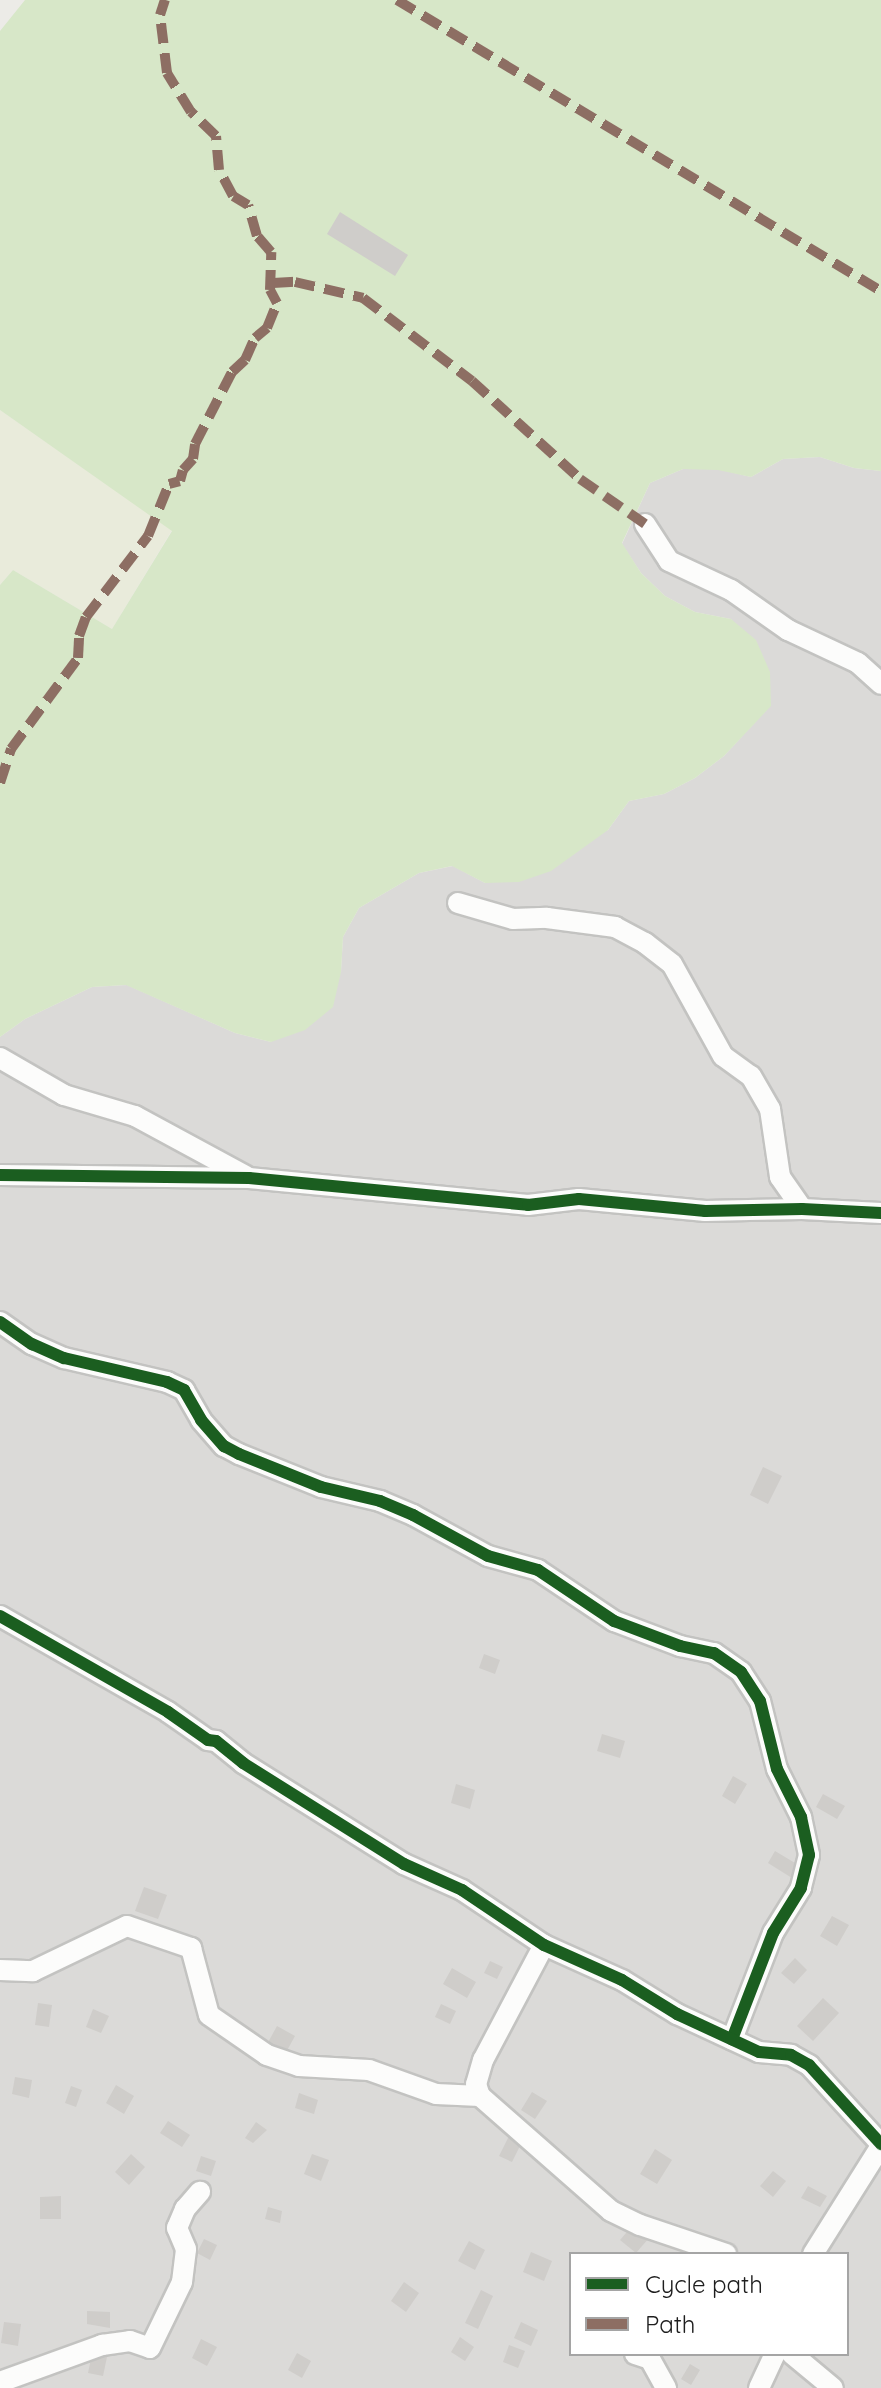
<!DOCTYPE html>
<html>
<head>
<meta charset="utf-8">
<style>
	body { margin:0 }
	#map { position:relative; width:881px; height:2388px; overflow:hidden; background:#ecebe7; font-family:Quicksand,sans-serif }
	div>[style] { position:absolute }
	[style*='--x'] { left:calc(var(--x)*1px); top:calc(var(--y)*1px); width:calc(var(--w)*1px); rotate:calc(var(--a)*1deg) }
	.residential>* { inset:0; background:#dbdad8 }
	.farmland>* { inset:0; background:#e9ebdb }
	.grass>* { inset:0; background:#d7e7c8 }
	.building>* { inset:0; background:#cfcdca }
	.roads { filter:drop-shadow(2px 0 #c3c3c1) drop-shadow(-2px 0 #c3c3c1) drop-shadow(0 2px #c3c3c1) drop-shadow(0 -2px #c3c3c1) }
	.street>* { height:20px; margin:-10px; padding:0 10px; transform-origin:10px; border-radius:10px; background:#fcfcfb }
	.quiet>* { height:10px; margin-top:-5px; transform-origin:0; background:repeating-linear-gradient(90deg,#8d6e63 0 20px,transparent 0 30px) }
	.cycleway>* { height:12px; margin:-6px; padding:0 6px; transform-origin:6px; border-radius:6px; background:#1b5e20 }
	span { translate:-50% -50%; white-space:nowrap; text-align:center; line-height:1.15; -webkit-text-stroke:8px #fff; paint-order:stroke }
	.legend { position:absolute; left:569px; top:2252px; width:280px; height:104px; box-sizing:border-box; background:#fff; border:2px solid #a5a5a5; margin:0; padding:10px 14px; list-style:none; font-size:24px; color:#1e1e1e }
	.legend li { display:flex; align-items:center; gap:16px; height:40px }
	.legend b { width:40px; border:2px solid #a5a5a5 }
</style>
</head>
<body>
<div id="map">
	<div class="residential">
		<i style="clip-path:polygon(evenodd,820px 457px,854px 468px,881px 471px,881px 2388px,0 2388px,0 1037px,25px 1019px,92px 987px,127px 985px,235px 1033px,271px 1042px,341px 972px,343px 937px,359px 908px,419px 873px,453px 866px,485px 883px,608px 830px,629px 801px,664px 794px,695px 778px,724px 756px,770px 706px,731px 619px,695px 612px,665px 596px,641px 573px,622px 544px,650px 483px,683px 469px,718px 469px,751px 477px,783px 459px,820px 457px,571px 2254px,847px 2254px,847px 2354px,571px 2354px,571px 2254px)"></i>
	</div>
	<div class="farmland">
		<i style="clip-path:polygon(0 410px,172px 530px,112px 629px,13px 570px,0 585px)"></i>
	</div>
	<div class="grass">
		<i style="clip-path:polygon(25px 0,881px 0,881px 471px,854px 468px,820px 457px,783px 459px,751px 477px,718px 470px,683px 469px,650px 483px,622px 543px,641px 573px,665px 596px,695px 612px,731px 619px,756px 640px,770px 672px,771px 706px,724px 756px,695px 778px,664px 794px,629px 801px,608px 830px,551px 871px,519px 882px,485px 883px,452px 866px,419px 873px,359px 908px,343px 937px,341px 972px,333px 1007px,305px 1030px,271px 1042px,235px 1033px,126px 985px,92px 987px,25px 1019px,0 1037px,0 585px,13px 570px,112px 629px,172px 531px,0 410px,0 31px)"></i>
	</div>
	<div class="building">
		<i style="clip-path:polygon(340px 212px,408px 255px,395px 276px,327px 234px)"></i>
		<i style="clip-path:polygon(763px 1467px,782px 1476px,768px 1504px,750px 1495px)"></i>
		<i style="clip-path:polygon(484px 1654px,500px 1660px,495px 1674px,479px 1668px)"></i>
		<i style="clip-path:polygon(602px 1734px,625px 1741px,620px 1758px,597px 1751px)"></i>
		<i style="clip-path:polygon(733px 1776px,747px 1784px,735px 1804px,722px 1796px)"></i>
		<i style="clip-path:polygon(456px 1784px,475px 1790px,470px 1809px,451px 1803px)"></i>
		<i style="clip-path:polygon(823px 1794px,845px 1806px,837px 1819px,816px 1807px)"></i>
		<i style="clip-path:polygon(775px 1851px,800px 1866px,792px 1878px,768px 1863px)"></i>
		<i style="clip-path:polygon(144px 1887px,167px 1895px,158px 1919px,135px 1911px)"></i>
		<i style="clip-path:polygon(832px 1916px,849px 1925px,837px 1946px,820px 1936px)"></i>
		<i style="clip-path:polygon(795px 1958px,807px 1970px,794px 1984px,781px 1973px)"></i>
		<i style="clip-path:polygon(490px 1961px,503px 1967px,497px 1979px,484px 1973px)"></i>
		<i style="clip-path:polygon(452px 1968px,476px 1982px,467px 1998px,443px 1984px)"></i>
		<i style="clip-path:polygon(823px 1998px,839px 2013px,813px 2041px,797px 2026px)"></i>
		<i style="clip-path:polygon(38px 2003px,52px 2005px,49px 2027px,35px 2025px)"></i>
		<i style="clip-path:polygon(441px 2004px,456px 2011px,450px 2024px,435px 2017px)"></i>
		<i style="clip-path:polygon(93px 2009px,109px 2016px,101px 2033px,86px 2027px)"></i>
		<i style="clip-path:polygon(277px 2026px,295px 2036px,284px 2056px,266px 2046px)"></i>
		<i style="clip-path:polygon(15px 2077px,32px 2080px,29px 2098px,12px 2094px)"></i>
		<i style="clip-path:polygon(116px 2085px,134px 2096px,124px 2114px,106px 2103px)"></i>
		<i style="clip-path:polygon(71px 2086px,82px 2090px,76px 2107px,65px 2103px)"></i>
		<i style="clip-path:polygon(532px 2092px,547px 2101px,535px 2119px,521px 2110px)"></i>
		<i style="clip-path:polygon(299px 2093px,318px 2100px,314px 2114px,295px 2108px)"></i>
		<i style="clip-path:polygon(168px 2121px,190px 2135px,182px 2147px,160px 2133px)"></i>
		<i style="clip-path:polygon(256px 2122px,267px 2130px,253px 2143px,245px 2138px)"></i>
		<i style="clip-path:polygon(510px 2134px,523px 2140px,512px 2162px,499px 2156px)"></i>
		<i style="clip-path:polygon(655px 2149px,672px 2160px,657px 2184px,640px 2174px)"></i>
		<i style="clip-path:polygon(131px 2154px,145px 2167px,129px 2185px,115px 2172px)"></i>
		<i style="clip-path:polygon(312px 2154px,329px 2160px,321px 2181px,304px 2174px)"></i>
		<i style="clip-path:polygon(201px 2156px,216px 2161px,211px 2176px,196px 2171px)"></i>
		<i style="clip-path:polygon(773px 2171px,786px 2181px,773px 2197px,760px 2186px)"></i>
		<i style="clip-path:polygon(808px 2186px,827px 2196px,820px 2207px,801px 2198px)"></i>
		<i style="clip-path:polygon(61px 2196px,61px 2219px,40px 2219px,40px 2197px)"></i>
		<i style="clip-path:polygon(268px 2207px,282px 2211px,280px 2223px,265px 2219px)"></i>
		<i style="clip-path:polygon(633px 2225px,649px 2238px,636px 2253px,620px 2240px)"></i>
		<i style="clip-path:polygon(204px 2239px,217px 2245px,210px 2260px,197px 2253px)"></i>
		<i style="clip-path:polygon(469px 2241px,485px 2250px,475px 2270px,458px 2261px)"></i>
		<i style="clip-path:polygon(531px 2252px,552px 2261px,544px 2281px,523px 2272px)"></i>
		<i style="clip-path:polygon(404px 2282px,419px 2293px,406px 2312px,391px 2301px)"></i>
		<i style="clip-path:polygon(481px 2290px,493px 2296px,478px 2329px,465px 2323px)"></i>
		<i style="clip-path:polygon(87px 2311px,110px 2312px,110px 2328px,87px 2324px)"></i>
		<i style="clip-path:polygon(4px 2322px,21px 2324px,18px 2346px,1px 2343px)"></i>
		<i style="clip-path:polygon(521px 2322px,538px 2330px,531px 2346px,514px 2338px)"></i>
		<i style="clip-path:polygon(460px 2337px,474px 2347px,465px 2361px,451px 2352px)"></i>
		<i style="clip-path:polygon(201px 2339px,217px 2347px,207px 2366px,192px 2358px)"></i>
		<i style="clip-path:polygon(509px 2345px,525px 2351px,518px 2368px,503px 2362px)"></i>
		<i style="clip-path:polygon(297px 2353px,311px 2361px,302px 2378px,288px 2370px)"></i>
		<i style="clip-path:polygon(92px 2354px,107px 2357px,103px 2376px,88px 2373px)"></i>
		<i style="clip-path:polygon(690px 2364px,700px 2370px,691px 2385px,681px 2379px)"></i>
	</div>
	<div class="roads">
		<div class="street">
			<i style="--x:645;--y:524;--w:44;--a:57"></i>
			<i style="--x:669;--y:561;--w:68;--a:25.1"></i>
			<i style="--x:731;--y:590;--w:70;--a:35.1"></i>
			<i style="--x:788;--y:630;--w:77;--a:25.2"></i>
			<i style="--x:858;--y:663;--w:31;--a:42"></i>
			<i style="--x:458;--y:903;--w:57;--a:16.2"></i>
			<i style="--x:513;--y:919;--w:34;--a:-2"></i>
			<i style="--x:547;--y:918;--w:69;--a:7.5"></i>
			<i style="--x:615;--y:927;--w:34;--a:28"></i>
			<i style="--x:645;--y:943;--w:34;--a:38"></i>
			<i style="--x:672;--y:964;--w:105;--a:61"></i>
			<i style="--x:723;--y:1056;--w:34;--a:36"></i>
			<i style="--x:751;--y:1076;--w:38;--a:60"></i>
			<i style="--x:770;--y:1109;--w:69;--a:81.6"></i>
			<i style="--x:780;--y:1177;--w:39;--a:55"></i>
			<i style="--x:0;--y:1058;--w:74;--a:30"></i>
			<i style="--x:64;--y:1095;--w:74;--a:16.5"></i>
			<i style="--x:135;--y:1116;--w:126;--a:28.4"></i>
			<i style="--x:0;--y:1175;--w:249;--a:0.7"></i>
			<i style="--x:249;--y:1178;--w:280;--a:5.5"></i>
			<i style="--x:528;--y:1205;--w:51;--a:-6.7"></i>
			<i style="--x:579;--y:1199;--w:127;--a:5.4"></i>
			<i style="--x:705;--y:1211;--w:97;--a:-1.2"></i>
			<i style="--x:802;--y:1209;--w:79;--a:2.9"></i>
			<i style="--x:0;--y:1322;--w:39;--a:35"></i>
			<i style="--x:32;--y:1344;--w:35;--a:24"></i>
			<i style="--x:64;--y:1358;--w:106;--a:13.1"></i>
			<i style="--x:167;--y:1382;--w:19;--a:25"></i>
			<i style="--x:184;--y:1390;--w:34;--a:60"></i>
			<i style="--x:201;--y:1420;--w:35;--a:49"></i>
			<i style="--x:224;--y:1446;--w:17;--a:28"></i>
			<i style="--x:239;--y:1454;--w:88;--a:21.9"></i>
			<i style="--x:321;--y:1487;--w:61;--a:13.3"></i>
			<i style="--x:380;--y:1501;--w:36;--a:23"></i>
			<i style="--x:413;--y:1515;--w:85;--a:28.7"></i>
			<i style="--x:488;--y:1556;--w:52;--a:15.6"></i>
			<i style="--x:538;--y:1570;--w:92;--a:33.9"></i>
			<i style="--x:614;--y:1621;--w:71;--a:20.7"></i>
			<i style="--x:680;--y:1646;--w:35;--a:12"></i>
			<i style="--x:714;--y:1653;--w:33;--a:35"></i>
			<i style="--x:741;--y:1672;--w:35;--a:57"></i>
			<i style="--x:760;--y:1701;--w:70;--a:76"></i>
			<i style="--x:777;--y:1769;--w:54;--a:63.4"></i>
			<i style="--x:801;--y:1817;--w:39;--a:78"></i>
			<i style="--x:809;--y:1855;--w:34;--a:104"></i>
			<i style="--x:801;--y:1888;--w:53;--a:121.9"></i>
			<i style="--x:773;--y:1933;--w:114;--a:111.1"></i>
			<i style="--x:0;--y:1616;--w:193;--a:29.7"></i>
			<i style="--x:168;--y:1712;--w:49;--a:35"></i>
			<i style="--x:208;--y:1740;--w:8;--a:7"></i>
			<i style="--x:216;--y:1741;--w:35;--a:39"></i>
			<i style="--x:243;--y:1763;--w:190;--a:32.1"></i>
			<i style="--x:404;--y:1864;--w:64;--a:24.1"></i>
			<i style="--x:462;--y:1890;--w:99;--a:33.9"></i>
			<i style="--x:544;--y:1945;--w:85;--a:24.2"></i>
			<i style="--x:622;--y:1980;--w:65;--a:31.7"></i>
			<i style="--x:677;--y:2014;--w:90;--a:24.9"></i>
			<i style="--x:759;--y:2052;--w:32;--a:5"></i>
			<i style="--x:791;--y:2055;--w:21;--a:29"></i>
			<i style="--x:809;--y:2065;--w:107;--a:47.7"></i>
			<i style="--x:544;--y:1945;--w:130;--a:117.9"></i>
			<i style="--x:483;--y:2060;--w:25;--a:106"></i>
			<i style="--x:476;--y:2084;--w:13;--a:72"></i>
			<i style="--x:480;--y:2096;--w:174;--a:41.3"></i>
			<i style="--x:611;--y:2211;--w:32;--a:26"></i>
			<i style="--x:640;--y:2225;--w:91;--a:18.6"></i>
			<i style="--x:0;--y:1970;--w:33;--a:2"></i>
			<i style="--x:33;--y:1971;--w:104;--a:-25.6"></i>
			<i style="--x:127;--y:1926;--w:68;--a:19"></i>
			<i style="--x:191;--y:1948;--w:69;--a:75"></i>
			<i style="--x:209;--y:2015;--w:70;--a:34.6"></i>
			<i style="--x:267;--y:2055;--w:34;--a:19"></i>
			<i style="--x:299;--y:2066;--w:70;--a:3.3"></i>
			<i style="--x:369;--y:2070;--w:71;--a:19.7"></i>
			<i style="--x:436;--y:2094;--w:44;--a:2.6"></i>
			<i style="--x:813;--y:2254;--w:128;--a:-57.8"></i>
			<i style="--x:635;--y:2354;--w:16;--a:18"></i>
			<i style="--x:650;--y:2359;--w:33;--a:61"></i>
			<i style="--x:792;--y:2354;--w:53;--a:39.7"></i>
			<i style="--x:0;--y:2382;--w:109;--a:-19.9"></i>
			<i style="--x:102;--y:2345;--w:28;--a:-8"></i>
			<i style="--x:130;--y:2341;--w:21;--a:19"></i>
			<i style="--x:150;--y:2348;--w:73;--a:-64.1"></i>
			<i style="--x:182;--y:2282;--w:33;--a:-83"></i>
			<i style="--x:186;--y:2249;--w:23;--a:-113"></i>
			<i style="--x:177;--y:2228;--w:21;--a:-67"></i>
			<i style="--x:185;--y:2209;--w:23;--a:-49"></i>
			<i style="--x:759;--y:2388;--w:38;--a:-65"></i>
		</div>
	</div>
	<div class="quiet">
		<i style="--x:397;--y:0;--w:565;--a:31.02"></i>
		<i style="--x:273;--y:283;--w:22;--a:-3"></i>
		<i style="--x:295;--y:282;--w:70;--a:13.2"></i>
		<i style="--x:363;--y:298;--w:137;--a:37.3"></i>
		<i style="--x:472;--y:381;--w:146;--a:42.2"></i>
		<i style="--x:580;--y:479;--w:79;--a:34.7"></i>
		<i style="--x:0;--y:783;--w:36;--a:-72"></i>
		<i style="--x:11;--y:749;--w:113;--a:-53.6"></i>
		<i style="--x:78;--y:658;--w:22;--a:-87"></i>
		<i style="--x:79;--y:636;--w:20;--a:-70"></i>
		<i style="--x:86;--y:617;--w:102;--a:-52.6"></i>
		<i style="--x:148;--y:536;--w:56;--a:-68"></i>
		<i style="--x:169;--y:484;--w:11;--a:-15"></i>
		<i style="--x:180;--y:481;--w:11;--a:-75"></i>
		<i style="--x:183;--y:470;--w:15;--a:-48"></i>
		<i style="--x:193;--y:459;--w:15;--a:-82"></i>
		<i style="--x:195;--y:444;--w:81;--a:-62.8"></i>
		<i style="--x:232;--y:372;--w:18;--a:-43"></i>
		<i style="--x:245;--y:360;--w:24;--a:-66"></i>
		<i style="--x:255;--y:338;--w:16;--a:-40"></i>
		<i style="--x:267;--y:328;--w:27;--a:-68"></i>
		<i style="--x:277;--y:303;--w:15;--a:-118"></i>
		<i style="--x:270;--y:290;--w:38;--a:-88"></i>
		<i style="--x:271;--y:252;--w:21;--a:-131"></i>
		<i style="--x:257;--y:236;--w:32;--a:-106"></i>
		<i style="--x:248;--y:205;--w:17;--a:-149"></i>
		<i style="--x:233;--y:196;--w:30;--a:-118"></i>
		<i style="--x:219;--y:170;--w:34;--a:-95"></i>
		<i style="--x:216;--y:136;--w:35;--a:-136"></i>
		<i style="--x:191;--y:112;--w:46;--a:-121.6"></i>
		<i style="--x:167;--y:73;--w:58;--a:-96.9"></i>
		<i style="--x:160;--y:15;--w:16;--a:-72"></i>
	</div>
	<div class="cycleway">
		<i style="--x:0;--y:1175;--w:249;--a:0.7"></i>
		<i style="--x:249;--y:1178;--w:280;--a:5.5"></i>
		<i style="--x:528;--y:1205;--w:51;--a:-6.7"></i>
		<i style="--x:579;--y:1199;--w:127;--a:5.4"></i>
		<i style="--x:705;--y:1211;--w:97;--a:-1.2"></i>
		<i style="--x:802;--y:1209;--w:79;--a:2.9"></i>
		<i style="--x:0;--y:1322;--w:39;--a:35"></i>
		<i style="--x:32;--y:1344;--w:35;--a:24"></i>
		<i style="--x:64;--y:1358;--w:106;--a:13.1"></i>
		<i style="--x:167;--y:1382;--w:19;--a:25"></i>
		<i style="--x:184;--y:1390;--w:34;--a:60"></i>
		<i style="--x:201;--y:1420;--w:35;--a:49"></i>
		<i style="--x:224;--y:1446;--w:17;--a:28"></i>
		<i style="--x:239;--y:1454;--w:88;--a:21.9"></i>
		<i style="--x:321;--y:1487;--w:61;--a:13.3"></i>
		<i style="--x:380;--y:1501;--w:36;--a:23"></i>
		<i style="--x:413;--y:1515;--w:85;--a:28.7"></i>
		<i style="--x:488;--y:1556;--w:52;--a:15.6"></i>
		<i style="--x:538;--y:1570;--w:92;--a:33.9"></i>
		<i style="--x:614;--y:1621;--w:71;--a:20.7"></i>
		<i style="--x:680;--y:1646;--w:35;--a:12"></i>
		<i style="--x:714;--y:1653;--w:33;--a:35"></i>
		<i style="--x:741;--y:1672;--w:35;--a:57"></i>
		<i style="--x:760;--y:1701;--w:70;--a:76"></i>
		<i style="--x:777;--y:1769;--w:54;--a:63.4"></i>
		<i style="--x:801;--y:1817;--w:39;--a:78"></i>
		<i style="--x:809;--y:1855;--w:34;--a:104"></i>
		<i style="--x:801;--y:1888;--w:53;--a:121.9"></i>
		<i style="--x:773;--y:1933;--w:114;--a:111.1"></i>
		<i style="--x:0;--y:1616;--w:193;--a:29.7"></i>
		<i style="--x:168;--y:1712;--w:49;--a:35"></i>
		<i style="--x:208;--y:1740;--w:8;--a:7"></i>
		<i style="--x:216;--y:1741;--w:35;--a:39"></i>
		<i style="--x:243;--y:1763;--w:190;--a:32.1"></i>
		<i style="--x:404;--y:1864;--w:64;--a:24.1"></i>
		<i style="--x:462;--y:1890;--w:99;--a:33.9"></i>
		<i style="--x:544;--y:1945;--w:85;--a:24.2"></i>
		<i style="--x:622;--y:1980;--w:65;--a:31.7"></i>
		<i style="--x:677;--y:2014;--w:90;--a:24.9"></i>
		<i style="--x:759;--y:2052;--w:32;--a:5"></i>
		<i style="--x:791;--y:2055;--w:21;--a:29"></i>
		<i style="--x:809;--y:2065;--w:107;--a:47.7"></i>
	</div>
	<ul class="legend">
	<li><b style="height:10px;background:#1b5e20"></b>Cycle path</li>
	<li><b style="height:10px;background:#8d6e63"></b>Path</li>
	</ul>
</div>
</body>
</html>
